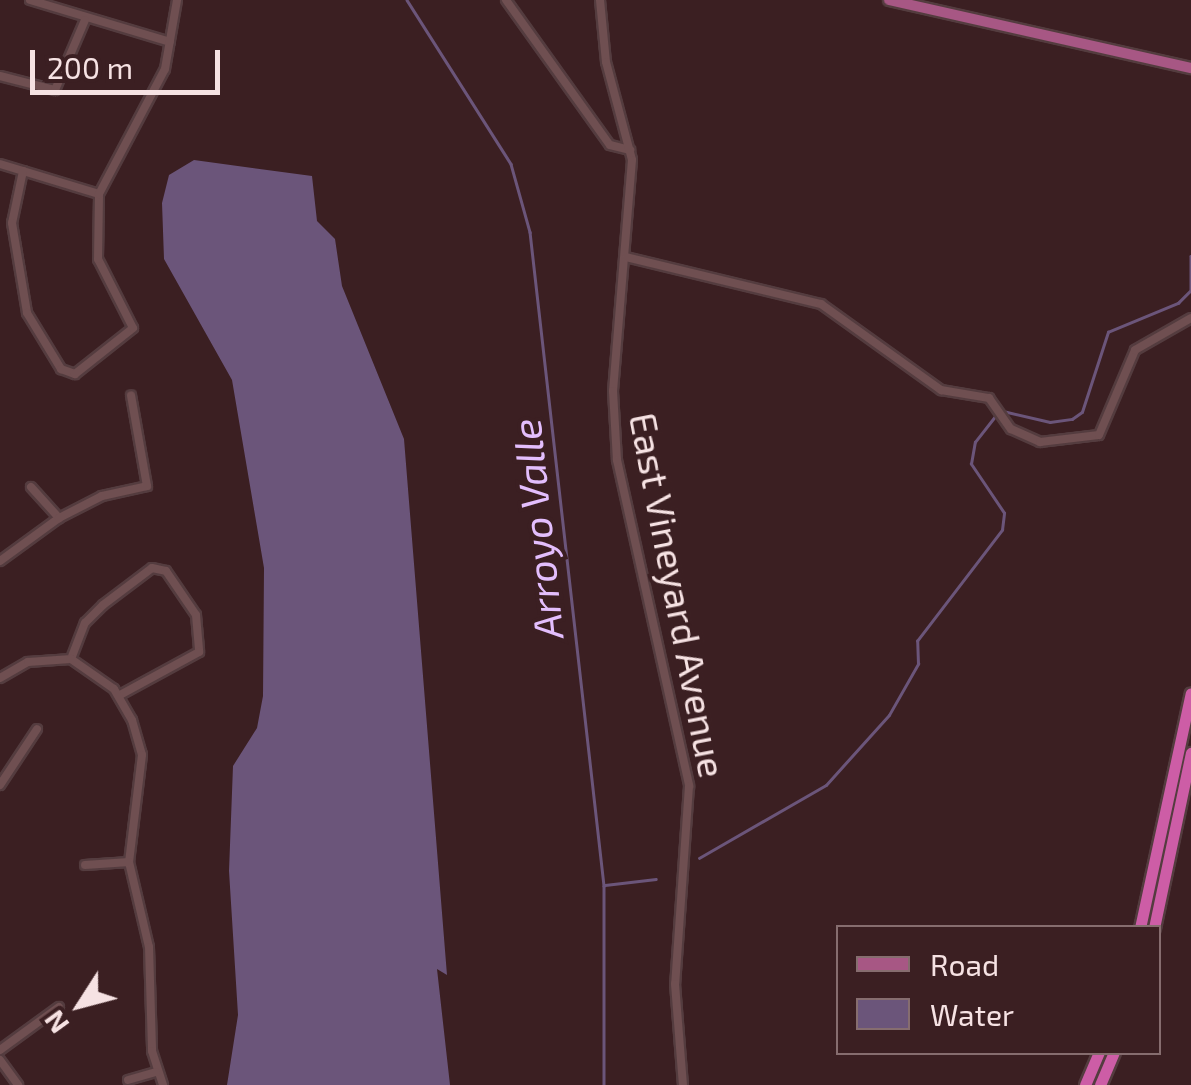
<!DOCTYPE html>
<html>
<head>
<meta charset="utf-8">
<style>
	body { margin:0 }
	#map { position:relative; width:1191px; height:1085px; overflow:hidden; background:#3b1f22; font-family:"Exo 2",sans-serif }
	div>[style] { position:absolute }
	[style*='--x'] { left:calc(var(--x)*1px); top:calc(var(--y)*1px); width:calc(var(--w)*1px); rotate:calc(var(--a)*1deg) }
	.water>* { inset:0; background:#6b557a }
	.stream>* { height:2.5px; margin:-1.25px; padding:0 1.25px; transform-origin:1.25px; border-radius:1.25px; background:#6b557a }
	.roads { filter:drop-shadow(2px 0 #543c3f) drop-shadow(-2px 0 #543c3f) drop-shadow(0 2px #543c3f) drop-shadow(0 -2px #543c3f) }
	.minor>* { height:8px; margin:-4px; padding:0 4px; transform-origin:4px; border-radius:4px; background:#6f4f51 }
	.major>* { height:10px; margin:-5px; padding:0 5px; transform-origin:5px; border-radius:5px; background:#a75784 }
	.highway>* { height:11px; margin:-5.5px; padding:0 5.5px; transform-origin:5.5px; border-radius:5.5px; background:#cd5da6 }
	span { translate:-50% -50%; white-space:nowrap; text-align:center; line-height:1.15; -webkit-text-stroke:8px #3b1f22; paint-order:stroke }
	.street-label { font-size:38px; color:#f6e2e3 }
	.water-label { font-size:40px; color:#e3befd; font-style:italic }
	.legend { position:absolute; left:836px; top:925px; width:325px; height:130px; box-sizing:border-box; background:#3b1f22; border:2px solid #866d6f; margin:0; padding:12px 18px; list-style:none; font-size:30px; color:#f6e2e3 }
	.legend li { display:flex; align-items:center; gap:20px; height:50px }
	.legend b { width:50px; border:2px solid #866d6f }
	.north { position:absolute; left:30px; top:955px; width:100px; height:100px; -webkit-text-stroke:8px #3b1f22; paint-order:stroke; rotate:234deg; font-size:28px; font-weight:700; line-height:40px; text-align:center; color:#f6e2e3 }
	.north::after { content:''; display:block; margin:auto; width:35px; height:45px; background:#f6e2e3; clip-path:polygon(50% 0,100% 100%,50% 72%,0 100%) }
	.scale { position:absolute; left:30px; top:50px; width:190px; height:45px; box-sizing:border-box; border:5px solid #f6e2e3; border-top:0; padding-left:12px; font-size:30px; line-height:35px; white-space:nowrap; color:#f6e2e3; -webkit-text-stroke:8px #3b1f22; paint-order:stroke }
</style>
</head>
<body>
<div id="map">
	<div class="water">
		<i style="clip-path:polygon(194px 160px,312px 176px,317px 221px,335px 239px,342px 286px,404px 439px,447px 975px,437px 969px,450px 1085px,227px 1085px,238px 1015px,229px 871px,233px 766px,257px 728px,263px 696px,264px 568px,232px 380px,164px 259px,162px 203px,169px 175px)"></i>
	</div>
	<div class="stream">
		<i style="--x:407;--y:0;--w:194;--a:57.6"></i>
		<i style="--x:511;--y:164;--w:71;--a:74.4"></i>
		<i style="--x:530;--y:232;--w:658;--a:83.54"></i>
		<i style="--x:604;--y:886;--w:199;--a:90"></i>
		<i style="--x:1191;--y:256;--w:33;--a:90"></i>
		<i style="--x:1003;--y:411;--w:48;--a:13.2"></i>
		<i style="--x:1050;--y:422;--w:22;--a:-8"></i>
		<i style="--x:1072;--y:419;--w:12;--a:-35"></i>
		<i style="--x:1082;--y:412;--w:84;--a:-72"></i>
		<i style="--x:1108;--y:332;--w:76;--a:-22.5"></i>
		<i style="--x:1178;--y:303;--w:18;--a:-45"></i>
		<i style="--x:699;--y:858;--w:146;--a:-29.9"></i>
		<i style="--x:826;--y:785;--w:94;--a:-48"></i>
		<i style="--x:889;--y:715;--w:59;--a:-60.4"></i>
		<i style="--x:918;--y:664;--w:23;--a:-92"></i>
		<i style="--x:917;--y:641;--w:140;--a:-52.6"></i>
		<i style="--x:1002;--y:530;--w:17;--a:-83"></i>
		<i style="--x:1004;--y:513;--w:59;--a:-124"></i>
		<i style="--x:971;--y:464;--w:22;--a:-80"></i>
		<i style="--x:975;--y:442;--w:34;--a:-52"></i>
		<i style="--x:605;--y:885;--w:51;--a:-6.7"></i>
	</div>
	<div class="roads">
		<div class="minor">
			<i style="--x:30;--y:0;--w:146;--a:16.7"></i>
			<i style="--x:506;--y:0;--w:178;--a:54.4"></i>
			<i style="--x:610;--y:145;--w:21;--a:14"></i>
			<i style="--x:600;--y:0;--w:62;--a:84.5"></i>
			<i style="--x:606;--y:62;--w:101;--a:75.1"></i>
			<i style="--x:632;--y:160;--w:232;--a:94.7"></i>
			<i style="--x:613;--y:391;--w:69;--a:86.7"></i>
			<i style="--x:617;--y:460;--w:334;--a:77.5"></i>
			<i style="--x:689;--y:786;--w:198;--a:94"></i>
			<i style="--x:675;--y:984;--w:101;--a:85.5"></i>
			<i style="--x:0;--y:76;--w:57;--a:14.3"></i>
			<i style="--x:55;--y:90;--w:76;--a:-66.8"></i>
			<i style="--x:0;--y:164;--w:103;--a:16.9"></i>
			<i style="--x:23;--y:171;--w:53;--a:101.9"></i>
			<i style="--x:12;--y:223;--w:91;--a:80.5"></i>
			<i style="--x:27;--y:313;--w:66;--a:58.7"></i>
			<i style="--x:61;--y:369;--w:15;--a:20"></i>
			<i style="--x:75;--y:374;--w:74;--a:-38.4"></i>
			<i style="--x:133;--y:328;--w:77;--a:-116.9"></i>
			<i style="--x:98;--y:259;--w:65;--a:-89.1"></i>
			<i style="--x:99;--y:194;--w:141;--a:-62.2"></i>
			<i style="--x:165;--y:69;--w:70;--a:-80.1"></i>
			<i style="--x:626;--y:257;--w:201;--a:13.6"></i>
			<i style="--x:821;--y:304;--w:148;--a:35.6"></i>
			<i style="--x:941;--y:390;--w:49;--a:9.5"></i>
			<i style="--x:989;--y:398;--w:38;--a:55"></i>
			<i style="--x:1011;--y:429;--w:32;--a:24"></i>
			<i style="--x:1040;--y:442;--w:59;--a:-6.8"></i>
			<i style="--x:1099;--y:435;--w:92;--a:-67"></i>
			<i style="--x:1135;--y:350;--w:64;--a:-29.7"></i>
			<i style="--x:31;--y:487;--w:42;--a:47.9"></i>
			<i style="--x:0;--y:561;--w:73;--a:-36.1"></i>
			<i style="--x:59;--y:518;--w:48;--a:-27.1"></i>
			<i style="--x:102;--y:496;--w:46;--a:-12.5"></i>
			<i style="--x:147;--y:486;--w:92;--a:-100"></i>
			<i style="--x:71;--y:659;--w:39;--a:-69"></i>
			<i style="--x:85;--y:623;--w:25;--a:-45"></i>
			<i style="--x:103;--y:605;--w:61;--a:-37.1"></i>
			<i style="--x:152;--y:568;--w:14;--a:12"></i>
			<i style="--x:166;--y:571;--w:53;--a:55.7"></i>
			<i style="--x:196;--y:615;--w:37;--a:85"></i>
			<i style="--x:199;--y:652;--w:90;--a:151.4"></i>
			<i style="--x:0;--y:678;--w:32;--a:-30"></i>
			<i style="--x:28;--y:662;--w:43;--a:-4"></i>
			<i style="--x:71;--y:659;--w:52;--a:34.9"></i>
			<i style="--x:114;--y:689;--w:36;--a:60"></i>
			<i style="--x:132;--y:720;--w:36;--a:74"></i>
			<i style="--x:142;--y:755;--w:108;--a:96.9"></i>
			<i style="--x:129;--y:862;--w:87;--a:76.8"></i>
			<i style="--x:149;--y:947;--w:104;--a:88.3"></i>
			<i style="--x:152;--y:1051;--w:36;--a:72"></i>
			<i style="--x:0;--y:785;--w:67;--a:-56.5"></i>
			<i style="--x:85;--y:865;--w:44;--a:-3.9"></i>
			<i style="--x:0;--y:1050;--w:73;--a:-36.1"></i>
			<i style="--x:0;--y:1060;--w:31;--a:54"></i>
			<i style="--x:128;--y:1080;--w:29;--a:-16"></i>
		</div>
		<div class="major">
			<i style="--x:889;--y:0;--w:310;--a:12.7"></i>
		</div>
		<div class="highway">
			<i style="--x:1140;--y:928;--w:240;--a:-77.8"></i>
			<i style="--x:1154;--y:928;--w:179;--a:-78.1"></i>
			<i style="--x:1085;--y:1085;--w:36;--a:-67"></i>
			<i style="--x:1100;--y:1085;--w:36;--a:-67"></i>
		</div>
	</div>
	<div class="street-label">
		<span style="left:678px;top:595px;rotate:79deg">East Vineyard Avenue</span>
	</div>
	<div class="water-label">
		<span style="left:536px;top:529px;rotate:-96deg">Arroyo Valle</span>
	</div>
	<ul class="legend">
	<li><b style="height:12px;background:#a75784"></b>Road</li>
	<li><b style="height:28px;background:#6b557a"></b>Water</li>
	</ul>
	<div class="north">N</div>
	<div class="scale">200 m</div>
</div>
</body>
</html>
